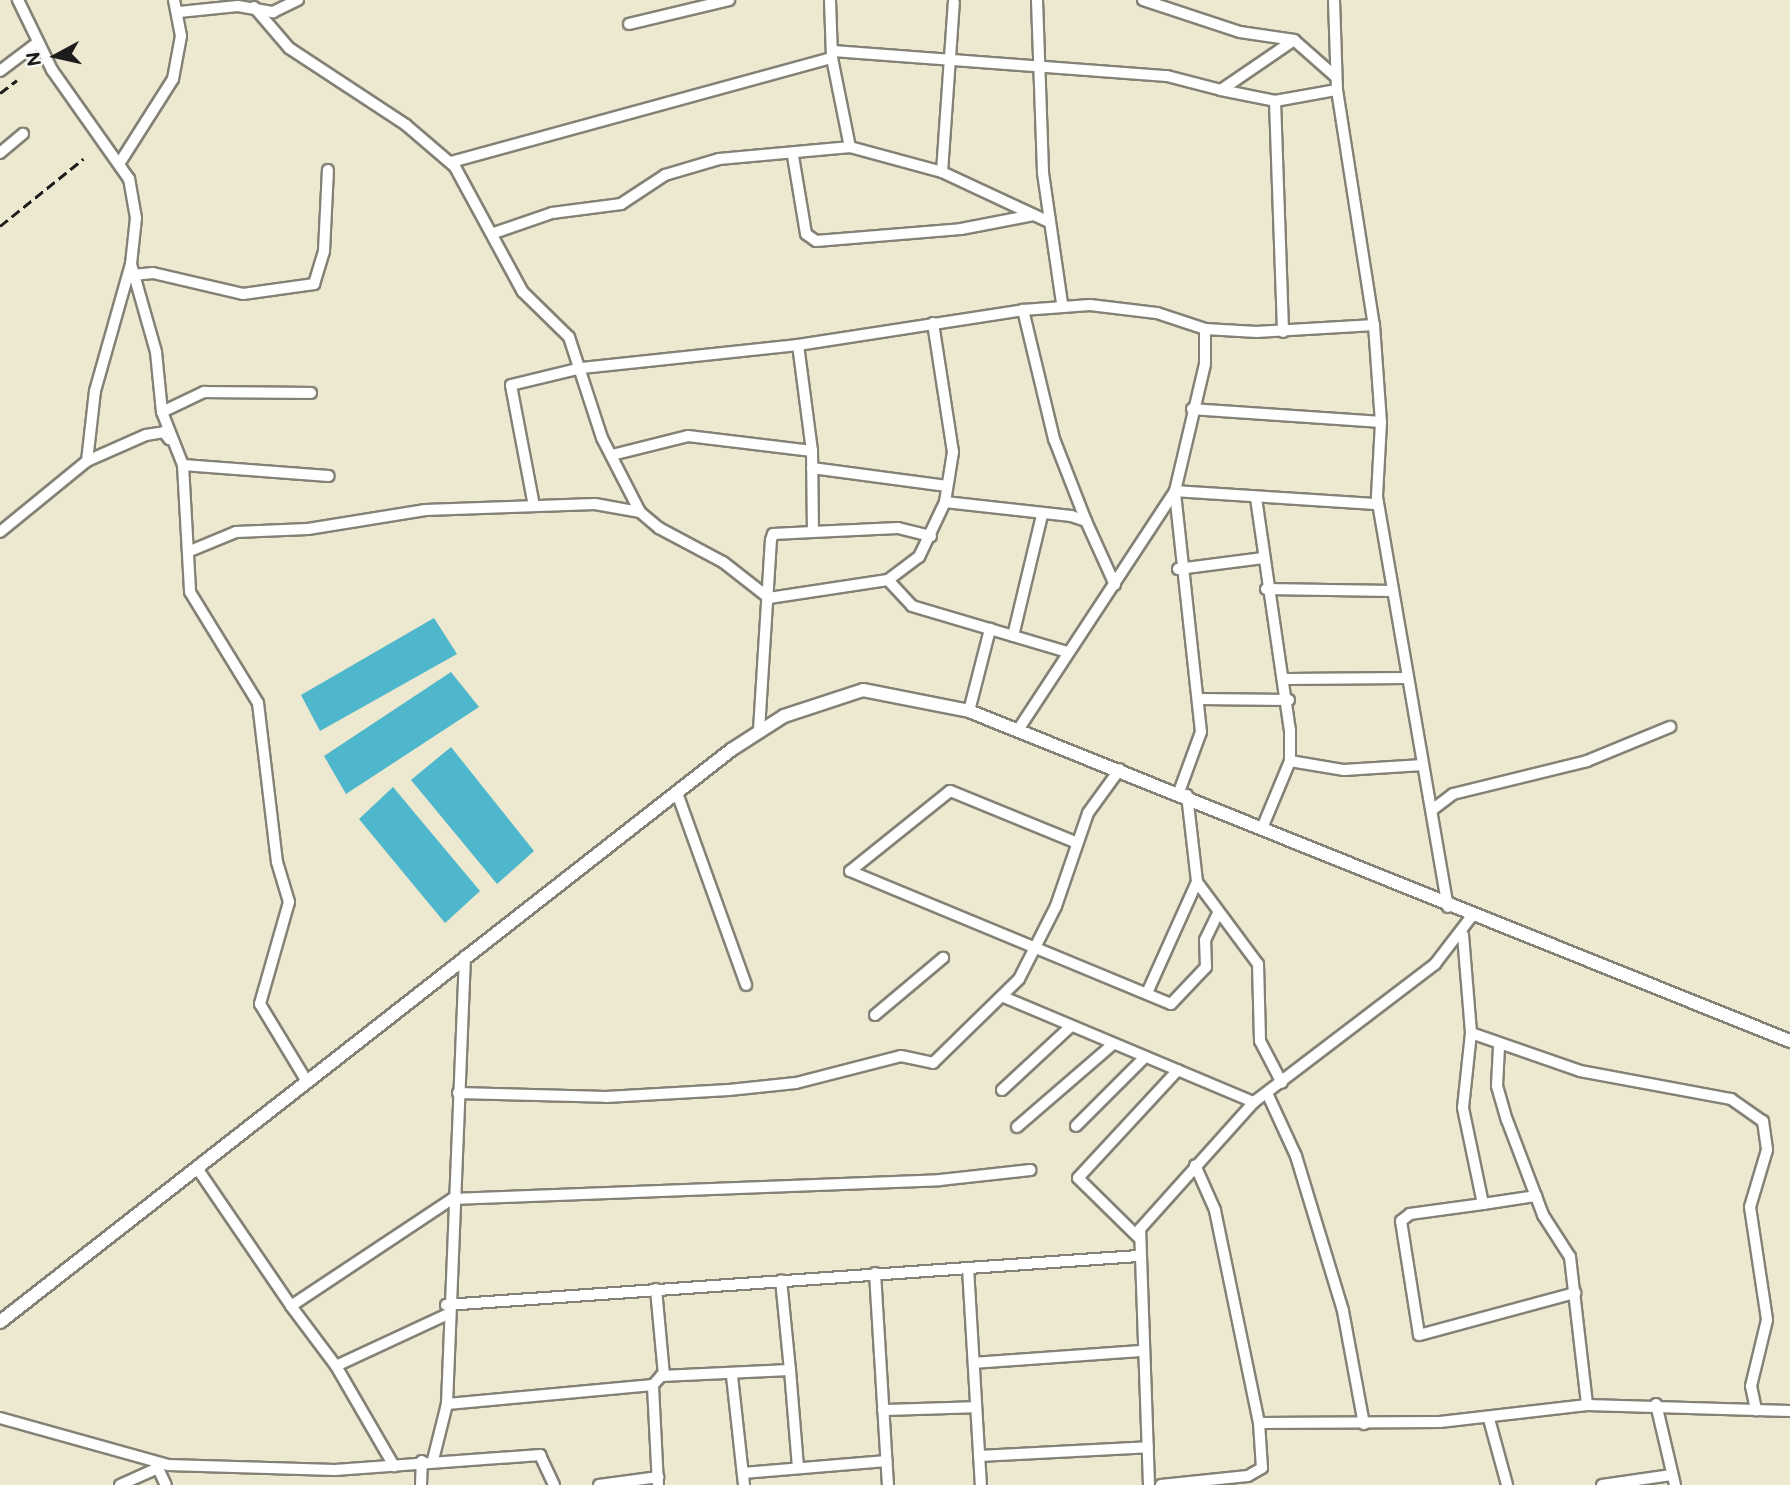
<!DOCTYPE html>
<html>
<head>
<meta charset="utf-8">
<style>
	body { margin:0 }
	#map { position:relative; width:1790px; height:1485px; overflow:hidden; background:#ede8d0; font-family:"Balsamiq Sans",sans-serif }
	div>[style] { position:absolute }
	[style*='--x'] { left:calc(var(--x)*1px); top:calc(var(--y)*1px); width:calc(var(--w)*1px); rotate:calc(var(--a)*1deg) }
	.water>* { inset:0; background:#4eb7cc }
	.roads { filter:drop-shadow(2px 0 #848276) drop-shadow(-2px 0 #848276) drop-shadow(0 2px #848276) drop-shadow(0 -2px #848276) }
	.minor>* { height:10px; margin:-5px; padding:0 5px; transform-origin:5px; border-radius:5px; background:#fff }
	.tertiary>* { height:12px; margin:-6px; padding:0 6px; transform-origin:6px; border-radius:6px; background:#fff }
	.rail>* { height:2.5px; margin-top:-1.25px; transform-origin:0; background:repeating-linear-gradient(90deg,#1c1c1c 0 10px,transparent 0 15px) }
	span { translate:-50% -50%; white-space:nowrap; text-align:center; line-height:1.15; -webkit-text-stroke:7px #f6f6f2; paint-order:stroke }
	.north { position:absolute; left:21px; top:21px; width:70px; height:70px; -webkit-text-stroke:5px #f6f6f2; paint-order:stroke; rotate:262deg; font-size:19px; font-weight:700; line-height:28px; text-align:center; color:#1c1c1c }
	.north::after { content:''; display:block; margin:auto; width:24px; height:32px; background:#1c1c1c; clip-path:polygon(50% 0,100% 100%,50% 72%,0 100%) }
</style>
</head>
<body>
<div id="map">
	<div class="water">
		<i style="clip-path:polygon(434px 618px,457px 654px,320px 731px,301px 695px)"></i>
		<i style="clip-path:polygon(451px 672px,479px 707px,346px 794px,324px 756px)"></i>
		<i style="clip-path:polygon(451px 747px,534px 851px,497px 884px,411px 780px)"></i>
		<i style="clip-path:polygon(393px 787px,480px 891px,445px 923px,359px 819px)"></i>
	</div>
	<div class="roads">
		<div class="minor">
			<i style="--x:830;--y:0;--w:58;--a:88"></i>
			<i style="--x:832;--y:58;--w:91;--a:78.6"></i>
			<i style="--x:1037;--y:0;--w:173;--a:88"></i>
			<i style="--x:1043;--y:173;--w:132;--a:81.7"></i>
			<i style="--x:1143;--y:0;--w:102;--a:18.3"></i>
			<i style="--x:1240;--y:32;--w:55;--a:8.4"></i>
			<i style="--x:1334;--y:0;--w:90;--a:88.1"></i>
			<i style="--x:1337;--y:90;--w:238;--a:81.1"></i>
			<i style="--x:1374;--y:325;--w:97;--a:85.9"></i>
			<i style="--x:1381;--y:422;--w:75;--a:93.1"></i>
			<i style="--x:1377;--y:497;--w:416;--a:80.2"></i>
			<i style="--x:254;--y:7;--w:54;--a:49.5"></i>
			<i style="--x:289;--y:48;--w:140;--a:33.3"></i>
			<i style="--x:406;--y:125;--w:65;--a:40.6"></i>
			<i style="--x:455;--y:167;--w:142;--a:61.5"></i>
			<i style="--x:523;--y:292;--w:64;--a:44.4"></i>
			<i style="--x:569;--y:337;--w:106;--a:71.9"></i>
			<i style="--x:602;--y:438;--w:83;--a:62.8"></i>
			<i style="--x:640;--y:512;--w:25;--a:40"></i>
			<i style="--x:659;--y:528;--w:72;--a:28"></i>
			<i style="--x:723;--y:562;--w:58;--a:38"></i>
			<i style="--x:769;--y:598;--w:120;--a:-8.6"></i>
			<i style="--x:888;--y:580;--w:39;--a:-37"></i>
			<i style="--x:919;--y:557;--w:61;--a:-64.7"></i>
			<i style="--x:945;--y:502;--w:127;--a:6.3"></i>
			<i style="--x:1071;--y:516;--w:16;--a:18"></i>
			<i style="--x:1086;--y:521;--w:70;--a:65.6"></i>
			<i style="--x:179;--y:12;--w:59;--a:-5.8"></i>
			<i style="--x:238;--y:6;--w:36;--a:10"></i>
			<i style="--x:273;--y:12;--w:28;--a:-26"></i>
			<i style="--x:629;--y:24;--w:103;--a:-13.5"></i>
			<i style="--x:833;--y:51;--w:335;--a:4.3"></i>
			<i style="--x:1167;--y:76;--w:56;--a:14.5"></i>
			<i style="--x:1221;--y:90;--w:88;--a:-34.4"></i>
			<i style="--x:1294;--y:40;--w:56;--a:41.4"></i>
			<i style="--x:0;--y:71;--w:46;--a:-37.1"></i>
			<i style="--x:1221;--y:90;--w:55;--a:11.5"></i>
			<i style="--x:1275;--y:101;--w:63;--a:-10.1"></i>
			<i style="--x:1275;--y:101;--w:231;--a:88"></i>
			<i style="--x:0;--y:153;--w:30;--a:-40"></i>
			<i style="--x:793;--y:156;--w:79;--a:80.5"></i>
			<i style="--x:806;--y:234;--w:12;--a:35"></i>
			<i style="--x:816;--y:241;--w:145;--a:-4.7"></i>
			<i style="--x:961;--y:229;--w:74;--a:-10.9"></i>
			<i style="--x:451;--y:162;--w:395;--a:-15.3"></i>
			<i style="--x:119;--y:164;--w:101;--a:-57.6"></i>
			<i style="--x:173;--y:79;--w:44;--a:-79.5"></i>
			<i style="--x:181;--y:36;--w:37;--a:-101"></i>
			<i style="--x:942;--y:172;--w:170;--a:-86"></i>
			<i style="--x:494;--y:233;--w:61;--a:-19"></i>
			<i style="--x:552;--y:213;--w:70;--a:-7.4"></i>
			<i style="--x:621;--y:204;--w:53;--a:-33.4"></i>
			<i style="--x:665;--y:175;--w:56;--a:-16.5"></i>
			<i style="--x:719;--y:159;--w:132;--a:-5.2"></i>
			<i style="--x:850;--y:147;--w:95;--a:15.2"></i>
			<i style="--x:942;--y:172;--w:118;--a:25"></i>
			<i style="--x:131;--y:264;--w:91;--a:74.1"></i>
			<i style="--x:156;--y:352;--w:60;--a:84.3"></i>
			<i style="--x:162;--y:412;--w:57;--a:68.4"></i>
			<i style="--x:183;--y:465;--w:127;--a:86.8"></i>
			<i style="--x:190;--y:592;--w:130;--a:58.5"></i>
			<i style="--x:258;--y:703;--w:160;--a:83.2"></i>
			<i style="--x:277;--y:862;--w:42;--a:73.3"></i>
			<i style="--x:289;--y:902;--w:106;--a:105.9"></i>
			<i style="--x:260;--y:1004;--w:89;--a:58.8"></i>
			<i style="--x:133;--y:275;--w:20;--a:-6"></i>
			<i style="--x:153;--y:273;--w:92;--a:13.1"></i>
			<i style="--x:243;--y:294;--w:72;--a:-8"></i>
			<i style="--x:314;--y:284;--w:34;--a:-73"></i>
			<i style="--x:324;--y:251;--w:81;--a:-87.2"></i>
			<i style="--x:933;--y:323;--w:131;--a:81.2"></i>
			<i style="--x:953;--y:452;--w:51;--a:99.1"></i>
			<i style="--x:1192;--y:409;--w:189;--a:3.9"></i>
			<i style="--x:162;--y:412;--w:47;--a:-25.5"></i>
			<i style="--x:204;--y:392;--w:107;--a:0.5"></i>
			<i style="--x:612;--y:455;--w:78;--a:-14"></i>
			<i style="--x:688;--y:436;--w:125;--a:6.9"></i>
			<i style="--x:87;--y:461;--w:64;--a:-23.8"></i>
			<i style="--x:146;--y:435;--w:18;--a:-9"></i>
			<i style="--x:164;--y:432;--w:9;--a:54"></i>
			<i style="--x:183;--y:465;--w:146;--a:4.3"></i>
			<i style="--x:812;--y:468;--w:136;--a:7.6"></i>
			<i style="--x:1256;--y:498;--w:234;--a:81.7"></i>
			<i style="--x:1290;--y:730;--w:31;--a:90"></i>
			<i style="--x:1290;--y:761;--w:70;--a:112.6"></i>
			<i style="--x:534;--y:506;--w:123;--a:-100.8"></i>
			<i style="--x:511;--y:385;--w:73;--a:-13.5"></i>
			<i style="--x:582;--y:368;--w:217;--a:-6.1"></i>
			<i style="--x:1086;--y:521;--w:88;--a:-111.3"></i>
			<i style="--x:1054;--y:439;--w:133;--a:-103.5"></i>
			<i style="--x:1023;--y:310;--w:67;--a:-4.3"></i>
			<i style="--x:1090;--y:305;--w:67;--a:6.8"></i>
			<i style="--x:1157;--y:313;--w:51;--a:18.4"></i>
			<i style="--x:1205;--y:329;--w:52;--a:3.3"></i>
			<i style="--x:1257;--y:332;--w:117;--a:-3.4"></i>
			<i style="--x:0;--y:532;--w:112;--a:-39.2"></i>
			<i style="--x:87;--y:461;--w:70;--a:-83.5"></i>
			<i style="--x:95;--y:391;--w:132;--a:-74.2"></i>
			<i style="--x:131;--y:264;--w:46;--a:-83.8"></i>
			<i style="--x:136;--y:218;--w:40;--a:-100"></i>
			<i style="--x:129;--y:179;--w:133;--a:-125.2"></i>
			<i style="--x:52;--y:70;--w:78;--a:-115.9"></i>
			<i style="--x:813;--y:532;--w:85;--a:-2.7"></i>
			<i style="--x:898;--y:528;--w:34;--a:14"></i>
			<i style="--x:190;--y:551;--w:50;--a:-22.4"></i>
			<i style="--x:236;--y:532;--w:72;--a:-2.4"></i>
			<i style="--x:308;--y:529;--w:119;--a:-9.2"></i>
			<i style="--x:425;--y:510;--w:170;--a:-2"></i>
			<i style="--x:595;--y:504;--w:46;--a:10.1"></i>
			<i style="--x:1178;--y:569;--w:86;--a:-7.4"></i>
			<i style="--x:888;--y:580;--w:35;--a:47"></i>
			<i style="--x:912;--y:606;--w:162;--a:16.5"></i>
			<i style="--x:1266;--y:589;--w:127;--a:0.9"></i>
			<i style="--x:1013;--y:636;--w:124;--a:-76.5"></i>
			<i style="--x:1287;--y:679;--w:119;--a:-0.5"></i>
			<i style="--x:1200;--y:699;--w:89;--a:0.6"></i>
			<i style="--x:969;--y:711;--w:85;--a:-75.6"></i>
			<i style="--x:759;--y:730;--w:190;--a:-86.4"></i>
			<i style="--x:771;--y:540;--w:6;--a:-72"></i>
			<i style="--x:773;--y:534;--w:40;--a:-2.9"></i>
			<i style="--x:813;--y:532;--w:81;--a:-90.7"></i>
			<i style="--x:812;--y:451;--w:107;--a:-97.5"></i>
			<i style="--x:798;--y:345;--w:228;--a:-8.8"></i>
			<i style="--x:1018;--y:730;--w:286;--a:-56.7"></i>
			<i style="--x:1175;--y:491;--w:203;--a:3.7"></i>
			<i style="--x:1290;--y:761;--w:55;--a:9.5"></i>
			<i style="--x:1344;--y:770;--w:79;--a:-3.6"></i>
			<i style="--x:1179;--y:792;--w:64;--a:-69.9"></i>
			<i style="--x:1201;--y:732;--w:242;--a:-96.2"></i>
			<i style="--x:1175;--y:491;--w:130;--a:-76.7"></i>
			<i style="--x:1205;--y:364;--w:35;--a:-90"></i>
			<i style="--x:677;--y:793;--w:204;--a:70.2"></i>
			<i style="--x:1187;--y:795;--w:88;--a:83.4"></i>
			<i style="--x:1197;--y:882;--w:102;--a:53.4"></i>
			<i style="--x:1258;--y:964;--w:77;--a:88.5"></i>
			<i style="--x:1260;--y:1041;--w:47;--a:62.4"></i>
			<i style="--x:1432;--y:810;--w:26;--a:-37"></i>
			<i style="--x:1453;--y:794;--w:138;--a:-13.8"></i>
			<i style="--x:1587;--y:761;--w:90;--a:-22.3"></i>
			<i style="--x:1075;--y:842;--w:135;--a:-157.8"></i>
			<i style="--x:950;--y:791;--w:128;--a:141.3"></i>
			<i style="--x:850;--y:871;--w:347;--a:22.5"></i>
			<i style="--x:1171;--y:1004;--w:51;--a:-46.6"></i>
			<i style="--x:1206;--y:967;--w:27;--a:-92"></i>
			<i style="--x:1205;--y:940;--w:30;--a:-64"></i>
			<i style="--x:1463;--y:935;--w:98;--a:85.3"></i>
			<i style="--x:1471;--y:1033;--w:115;--a:19.2"></i>
			<i style="--x:1580;--y:1071;--w:154;--a:10.5"></i>
			<i style="--x:1731;--y:1099;--w:39;--a:35"></i>
			<i style="--x:1763;--y:1121;--w:29;--a:82"></i>
			<i style="--x:1767;--y:1150;--w:59;--a:106.6"></i>
			<i style="--x:1750;--y:1207;--w:114;--a:81.4"></i>
			<i style="--x:1767;--y:1320;--w:68;--a:103.6"></i>
			<i style="--x:1751;--y:1386;--w:25;--a:78"></i>
			<i style="--x:1147;--y:993;--w:122;--a:-65.8"></i>
			<i style="--x:1006;--y:998;--w:269;--a:22.8"></i>
			<i style="--x:875;--y:1015;--w:89;--a:-40"></i>
			<i style="--x:1471;--y:1033;--w:75;--a:96.1"></i>
			<i style="--x:1463;--y:1108;--w:98;--a:78.2"></i>
			<i style="--x:1483;--y:1204;--w:54;--a:-8.6"></i>
			<i style="--x:1499;--y:1047;--w:39;--a:93"></i>
			<i style="--x:1497;--y:1086;--w:35;--a:74"></i>
			<i style="--x:1507;--y:1120;--w:102;--a:69.2"></i>
			<i style="--x:1543;--y:1215;--w:50;--a:57.3"></i>
			<i style="--x:1570;--y:1257;--w:149;--a:83.4"></i>
			<i style="--x:1002;--y:1090;--w:94;--a:-42.8"></i>
			<i style="--x:458;--y:1093;--w:148;--a:1.5"></i>
			<i style="--x:606;--y:1097;--w:123;--a:-3.3"></i>
			<i style="--x:729;--y:1090;--w:67;--a:-6"></i>
			<i style="--x:796;--y:1083;--w:108;--a:-14.4"></i>
			<i style="--x:901;--y:1056;--w:33;--a:12"></i>
			<i style="--x:933;--y:1063;--w:120;--a:-44.3"></i>
			<i style="--x:1019;--y:979;--w:82;--a:-63.1"></i>
			<i style="--x:1056;--y:906;--w:98;--a:-71"></i>
			<i style="--x:1088;--y:813;--w:54;--a:-54"></i>
			<i style="--x:1267;--y:1093;--w:69;--a:65.3"></i>
			<i style="--x:1296;--y:1156;--w:162;--a:73.1"></i>
			<i style="--x:1343;--y:1311;--w:115;--a:79.5"></i>
			<i style="--x:1076;--y:1126;--w:98;--a:-45"></i>
			<i style="--x:1017;--y:1127;--w:127;--a:-40.8"></i>
			<i style="--x:197;--y:1168;--w:167;--a:55.7"></i>
			<i style="--x:291;--y:1306;--w:193;--a:-33.6"></i>
			<i style="--x:452;--y:1199;--w:488;--a:-2.2"></i>
			<i style="--x:940;--y:1180;--w:91;--a:-6.3"></i>
			<i style="--x:1483;--y:1204;--w:74;--a:172.2"></i>
			<i style="--x:1410;--y:1214;--w:11;--a:142"></i>
			<i style="--x:1401;--y:1221;--w:115;--a:81"></i>
			<i style="--x:1419;--y:1335;--w:162;--a:-15.1"></i>
			<i style="--x:1138;--y:1237;--w:84;--a:-135.5"></i>
			<i style="--x:1078;--y:1178;--w:147;--a:-47.2"></i>
			<i style="--x:968;--y:1268;--w:217;--a:86.6"></i>
			<i style="--x:875;--y:1273;--w:212;--a:86.5"></i>
			<i style="--x:656;--y:1289;--w:87;--a:84.7"></i>
			<i style="--x:446;--y:1305;--w:694;--a:-4.05"></i>
			<i style="--x:291;--y:1306;--w:75;--a:53.1"></i>
			<i style="--x:336;--y:1366;--w:121;--a:-24.9"></i>
			<i style="--x:974;--y:1363;--w:169;--a:-4.1"></i>
			<i style="--x:336;--y:1366;--w:116;--a:59.9"></i>
			<i style="--x:790;--y:1370;--w:97;--a:85.3"></i>
			<i style="--x:732;--y:1376;--w:110;--a:83.7"></i>
			<i style="--x:447;--y:1404;--w:207;--a:-5.3"></i>
			<i style="--x:1656;--y:1404;--w:83;--a:76.8"></i>
			<i style="--x:883;--y:1410;--w:93;--a:-1.8"></i>
			<i style="--x:0;--y:1418;--w:174;--a:15.6"></i>
			<i style="--x:168;--y:1465;--w:167;--a:1.7"></i>
			<i style="--x:335;--y:1470;--w:206;--a:-4.2"></i>
			<i style="--x:540;--y:1455;--w:33;--a:65"></i>
			<i style="--x:1489;--y:1419;--w:68;--a:74.7"></i>
			<i style="--x:1259;--y:1423;--w:181;--a:-0.3"></i>
			<i style="--x:1440;--y:1422;--w:148;--a:-6.6"></i>
			<i style="--x:1587;--y:1405;--w:203;--a:1.7"></i>
			<i style="--x:979;--y:1456;--w:169;--a:-3"></i>
			<i style="--x:433;--y:1460;--w:58;--a:-76"></i>
			<i style="--x:447;--y:1404;--w:448;--a:-87.7"></i>
			<i style="--x:156;--y:1464;--w:23;--a:65"></i>
			<i style="--x:743;--y:1473;--w:144;--a:-4.8"></i>
			<i style="--x:120;--y:1485;--w:42;--a:-24.1"></i>
			<i style="--x:421;--y:1485;--w:24;--a:-88"></i>
			<i style="--x:599;--y:1485;--w:60;--a:-7.7"></i>
			<i style="--x:658;--y:1485;--w:100;--a:-92.9"></i>
			<i style="--x:653;--y:1385;--w:12;--a:-48"></i>
			<i style="--x:661;--y:1376;--w:129;--a:-2.7"></i>
			<i style="--x:790;--y:1370;--w:90;--a:-95.7"></i>
			<i style="--x:1149;--y:1485;--w:256;--a:-92"></i>
			<i style="--x:1140;--y:1229;--w:171;--a:-48.1"></i>
			<i style="--x:1254;--y:1102;--w:228;--a:-37.3"></i>
			<i style="--x:1435;--y:964;--w:59;--a:-52.5"></i>
			<i style="--x:1161;--y:1485;--w:87;--a:-5.9"></i>
			<i style="--x:1248;--y:1476;--w:16;--a:-30"></i>
			<i style="--x:1262;--y:1468;--w:45;--a:-93.8"></i>
			<i style="--x:1259;--y:1423;--w:217;--a:-101.7"></i>
			<i style="--x:1215;--y:1210;--w:49;--a:-114"></i>
			<i style="--x:1602;--y:1485;--w:70;--a:-8.2"></i>
		</div>
		<div class="tertiary">
			<i style="--x:0;--y:1322;--w:928;--a:-38.04"></i>
			<i style="--x:731;--y:750;--w:63;--a:-32.7"></i>
			<i style="--x:784;--y:716;--w:83;--a:-18.2"></i>
			<i style="--x:863;--y:690;--w:108;--a:11.2"></i>
			<i style="--x:969;--y:711;--w:885;--a:21.9"></i>
		</div>
	</div>
	<div class="rail">
		<i style="--x:0;--y:93;--w:21;--a:-37"></i>
		<i style="--x:0;--y:226;--w:107;--a:-38.9"></i>
	</div>
	<div class="north">N</div>
</div>
</body>
</html>
